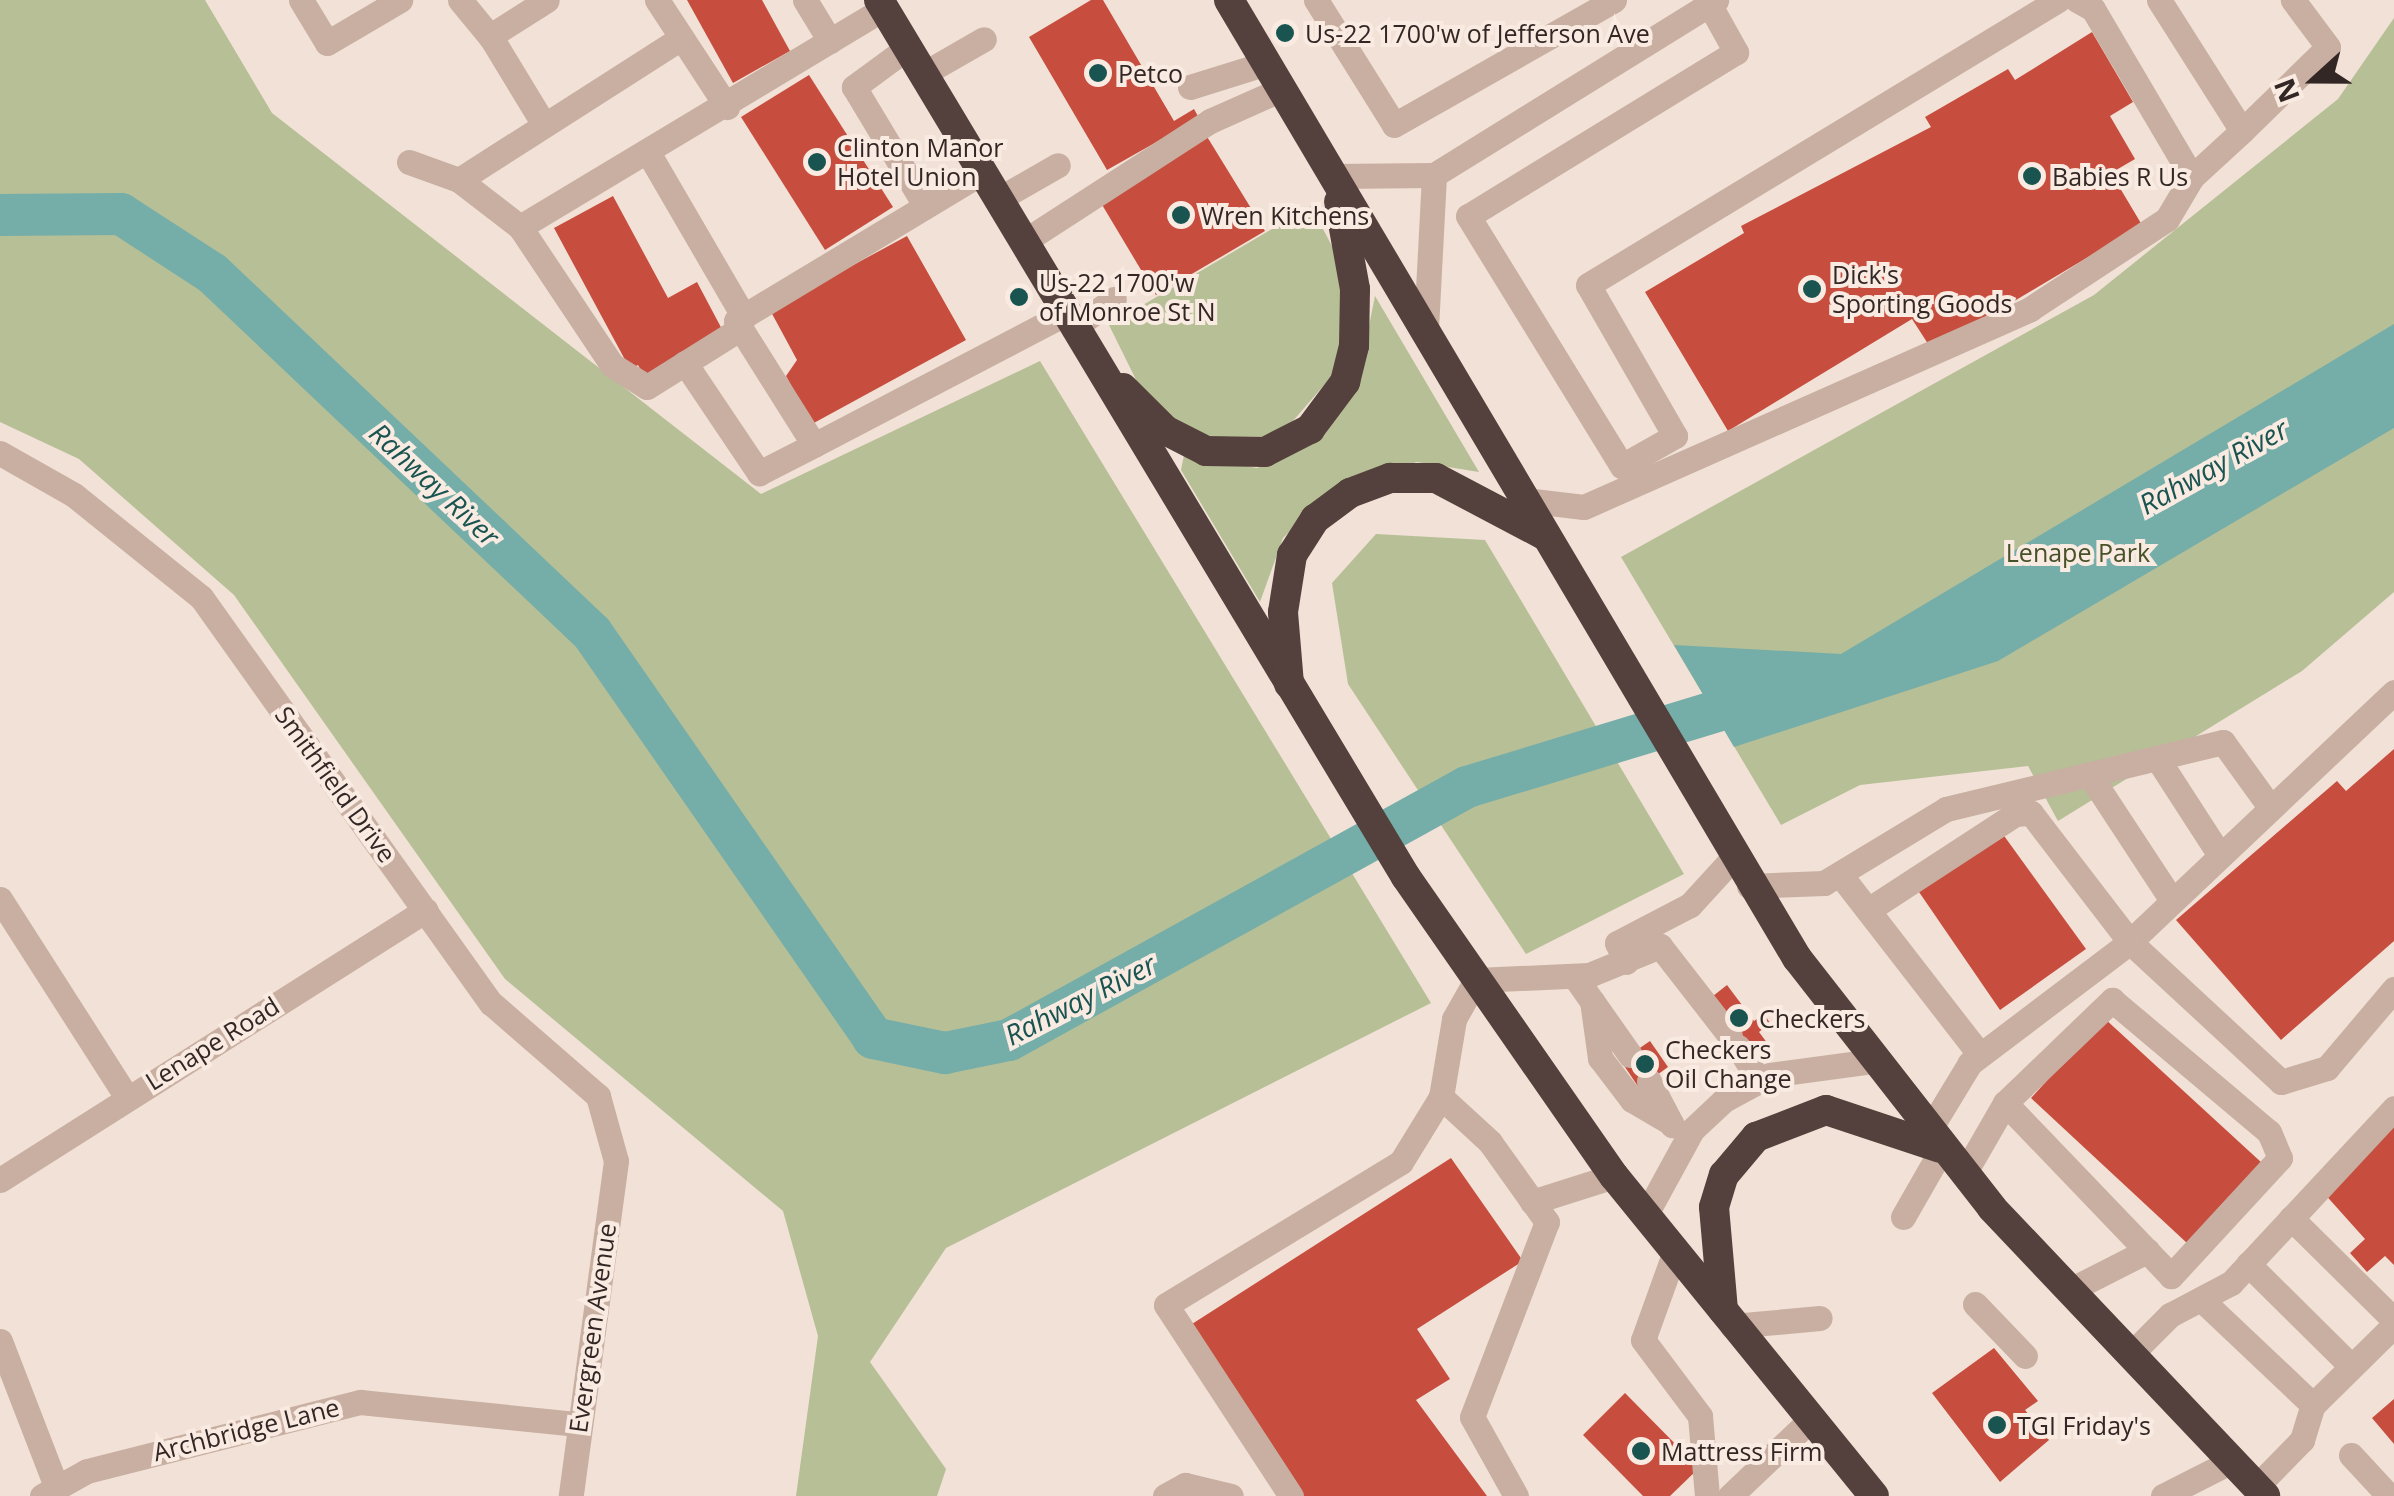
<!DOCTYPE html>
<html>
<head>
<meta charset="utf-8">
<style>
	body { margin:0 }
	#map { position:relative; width:2394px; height:1496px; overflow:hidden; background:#f1e1d6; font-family:"Open Sans",sans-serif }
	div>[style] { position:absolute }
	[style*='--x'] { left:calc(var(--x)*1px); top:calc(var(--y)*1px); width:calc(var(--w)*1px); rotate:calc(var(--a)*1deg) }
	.green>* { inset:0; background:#b7bf96 }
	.water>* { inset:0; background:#75ada9 }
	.river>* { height:42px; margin:-21px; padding:0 21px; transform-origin:21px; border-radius:21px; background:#75ada9 }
	.building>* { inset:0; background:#c74e3e }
	.minor>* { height:25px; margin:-12.5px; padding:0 12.5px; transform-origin:12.5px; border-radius:12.5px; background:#c8afa2 }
	.highway>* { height:30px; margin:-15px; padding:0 15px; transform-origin:15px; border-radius:15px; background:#54403c }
	.dots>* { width:28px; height:28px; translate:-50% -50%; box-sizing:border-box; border:5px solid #f9ebe2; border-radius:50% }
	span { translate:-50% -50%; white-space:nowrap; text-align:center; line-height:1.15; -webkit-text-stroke:8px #f9ebe2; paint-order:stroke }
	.poi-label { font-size:25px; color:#332725 }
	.left { translate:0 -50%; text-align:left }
	.park-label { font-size:25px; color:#475128 }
	.street-label { font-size:25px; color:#332725 }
	.water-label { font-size:28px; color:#1a5451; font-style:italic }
	.north { position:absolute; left:2264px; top:30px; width:100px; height:100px; -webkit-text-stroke:8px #f9ebe2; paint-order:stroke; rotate:249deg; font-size:28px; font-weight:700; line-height:40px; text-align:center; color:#332725 }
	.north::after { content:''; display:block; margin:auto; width:35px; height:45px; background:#332725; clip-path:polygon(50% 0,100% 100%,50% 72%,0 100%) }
</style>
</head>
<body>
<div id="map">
	<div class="green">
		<i style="clip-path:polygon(0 0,205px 0,272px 113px,761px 494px,1040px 361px,1431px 1003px,946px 1248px,870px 1362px,946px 1469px,937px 1496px,796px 1496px,818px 1336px,783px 1211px,505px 979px,234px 595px,79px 459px,0 422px)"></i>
		<i style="clip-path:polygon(2394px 18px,2394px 592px,2302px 671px,2058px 821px,2028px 766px,1860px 785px,1781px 825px,1621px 557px,2094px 295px,2338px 99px)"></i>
		<i style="clip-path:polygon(1311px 206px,1334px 250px,1346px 320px,1331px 377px,1286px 429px,1249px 442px,1191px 433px,1145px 398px,1109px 325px)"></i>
		<i style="clip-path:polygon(1375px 296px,1479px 472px,1417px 462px,1340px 482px,1283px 538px,1260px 602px,1181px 470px,1184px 455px,1257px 468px,1324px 436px,1357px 385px)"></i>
		<i style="clip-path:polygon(1376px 534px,1485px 540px,1684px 874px,1526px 954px,1348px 684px,1332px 583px)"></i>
	</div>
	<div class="water">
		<i style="clip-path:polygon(2394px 324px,2394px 428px,1998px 661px,1734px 747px,1674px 645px,1841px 654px)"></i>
	</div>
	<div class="river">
		<i style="--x:0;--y:215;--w:121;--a:-0.5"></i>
		<i style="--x:121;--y:214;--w:108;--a:33"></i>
		<i style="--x:212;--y:273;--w:523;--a:43.45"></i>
		<i style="--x:592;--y:633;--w:493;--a:55.2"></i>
		<i style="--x:873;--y:1038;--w:74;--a:11.8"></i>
		<i style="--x:945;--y:1053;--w:65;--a:-11.5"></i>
		<i style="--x:1009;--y:1040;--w:523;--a:-28.92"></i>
		<i style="--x:1467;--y:787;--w:317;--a:-16.9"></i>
	</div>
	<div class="building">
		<i style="clip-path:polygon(687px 0,762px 0,790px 51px,733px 83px)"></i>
		<i style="clip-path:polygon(1091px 0,1103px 0,1174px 121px,1194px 109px,1199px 118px,1107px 170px,1029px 37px)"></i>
		<i style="clip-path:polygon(2092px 32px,2133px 102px,2110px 116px,2135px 159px,2111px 173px,2142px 225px,1932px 350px,1912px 319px,1728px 431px,1645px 292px,1744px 233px,1741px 226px,1931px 127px,1925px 117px,2008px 69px,2015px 80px)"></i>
		<i style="clip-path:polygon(809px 75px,893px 207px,825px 250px,741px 117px)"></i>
		<i style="clip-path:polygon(1206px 135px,1265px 231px,1156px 295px,1098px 198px)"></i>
		<i style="clip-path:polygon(613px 196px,668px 298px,697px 282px,724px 333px,644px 376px,638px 365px,630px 369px,554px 228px)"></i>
		<i style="clip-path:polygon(907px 236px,966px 340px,812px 424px,786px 376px,797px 360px,770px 310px)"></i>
		<i style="clip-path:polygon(2394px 749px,2394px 941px,2281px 1040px,2176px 920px,2337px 781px,2346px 791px)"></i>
		<i style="clip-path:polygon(2002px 833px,2086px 949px,2000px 1010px,1919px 892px)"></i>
		<i style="clip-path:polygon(1727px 985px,1754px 1021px,1764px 1014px,1770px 1023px,1759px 1032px,1768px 1044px,1754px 1053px,1713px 996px)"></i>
		<i style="clip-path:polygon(2104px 1018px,2262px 1163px,2188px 1244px,2031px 1098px)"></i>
		<i style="clip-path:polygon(1650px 1041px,1668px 1067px,1639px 1088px,1621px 1061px)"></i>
		<i style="clip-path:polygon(2394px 1127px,2394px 1265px,2385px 1256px,2367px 1272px,2350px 1253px,2365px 1239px,2322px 1191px)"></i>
		<i style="clip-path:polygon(1451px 1158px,1523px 1261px,1417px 1329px,1450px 1379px,1416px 1400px,1487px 1496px,1301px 1496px,1192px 1324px)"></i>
		<i style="clip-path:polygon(1994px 1348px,2038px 1401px,2025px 1410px,2049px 1440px,2000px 1482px,1932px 1393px)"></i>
		<i style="clip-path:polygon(1625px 1393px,1699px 1468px,1670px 1496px,1643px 1496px,1583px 1435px)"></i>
		<i style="clip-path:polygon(2394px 1399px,2394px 1444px,2372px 1418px)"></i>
	</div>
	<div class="minor">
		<i style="--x:301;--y:0;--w:50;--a:58.8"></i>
		<i style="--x:327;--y:43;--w:85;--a:-30.5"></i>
		<i style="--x:460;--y:0;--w:50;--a:50.6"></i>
		<i style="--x:657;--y:0;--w:128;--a:56.8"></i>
		<i style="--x:805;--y:0;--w:48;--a:58.6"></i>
		<i style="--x:1316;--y:0;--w:147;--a:58"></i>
		<i style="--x:1394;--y:125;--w:253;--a:-29.6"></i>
		<i style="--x:1707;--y:0;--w:60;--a:60.9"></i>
		<i style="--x:1736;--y:52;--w:314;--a:148.5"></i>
		<i style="--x:1468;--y:216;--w:294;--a:58.4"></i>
		<i style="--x:1622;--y:466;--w:61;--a:-29.5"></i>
		<i style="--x:1675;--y:436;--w:174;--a:-119.9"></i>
		<i style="--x:1588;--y:285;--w:550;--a:-31.23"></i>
		<i style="--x:2077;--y:0;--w:18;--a:29"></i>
		<i style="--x:2093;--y:9;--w:195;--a:59.5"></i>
		<i style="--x:2159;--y:0;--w:155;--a:57.6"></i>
		<i style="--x:2242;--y:131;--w:120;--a:-44.3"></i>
		<i style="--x:2328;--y:47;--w:59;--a:-126.7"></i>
		<i style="--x:907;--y:48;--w:66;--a:143.7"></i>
		<i style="--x:854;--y:87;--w:138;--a:59"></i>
		<i style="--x:923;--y:74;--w:70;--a:-29.8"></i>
		<i style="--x:1190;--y:87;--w:81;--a:-17.3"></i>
		<i style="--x:543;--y:123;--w:102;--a:-121.3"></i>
		<i style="--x:490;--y:36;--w:67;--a:-32.3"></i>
		<i style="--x:649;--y:154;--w:189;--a:59.8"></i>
		<i style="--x:409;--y:162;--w:53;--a:19.8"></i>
		<i style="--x:459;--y:180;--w:77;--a:37.6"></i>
		<i style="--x:520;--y:227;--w:425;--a:-31"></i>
		<i style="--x:981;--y:173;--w:286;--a:148.9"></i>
		<i style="--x:736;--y:321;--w:146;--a:57.8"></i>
		<i style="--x:814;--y:445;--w:283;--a:-27.6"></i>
		<i style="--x:1334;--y:176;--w:100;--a:-0.6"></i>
		<i style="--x:1434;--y:175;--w:332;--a:-31.8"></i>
		<i style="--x:459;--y:180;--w:264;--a:-32.6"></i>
		<i style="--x:997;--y:200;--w:70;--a:-29.8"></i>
		<i style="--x:520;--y:227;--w:166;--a:56.3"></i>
		<i style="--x:612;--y:365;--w:41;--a:32.2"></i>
		<i style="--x:647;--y:387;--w:111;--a:-32.1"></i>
		<i style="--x:1023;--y:242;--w:223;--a:-32.9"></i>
		<i style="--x:1210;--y:121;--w:79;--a:-24"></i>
		<i style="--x:1073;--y:328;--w:50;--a:-35.3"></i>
		<i style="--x:1426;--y:328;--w:153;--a:-87"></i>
		<i style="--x:685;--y:363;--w:133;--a:56.1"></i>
		<i style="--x:759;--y:473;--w:62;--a:-27"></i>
		<i style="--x:0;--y:453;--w:85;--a:29.6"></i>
		<i style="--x:74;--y:495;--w:163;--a:38.8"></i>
		<i style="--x:201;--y:597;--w:499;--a:54.5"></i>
		<i style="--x:491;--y:1003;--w:142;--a:41"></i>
		<i style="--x:598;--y:1096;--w:67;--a:74.5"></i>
		<i style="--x:616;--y:1161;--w:338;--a:97.7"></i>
		<i style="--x:1525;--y:500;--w:59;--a:6.8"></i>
		<i style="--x:1584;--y:507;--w:488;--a:-23.9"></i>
		<i style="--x:2030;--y:309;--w:164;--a:-33.3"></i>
		<i style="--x:2167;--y:219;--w:49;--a:-59.2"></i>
		<i style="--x:2192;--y:177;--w:68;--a:-42.6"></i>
		<i style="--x:2394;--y:692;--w:364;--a:136.6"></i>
		<i style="--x:2130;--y:942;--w:206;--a:42.8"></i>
		<i style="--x:2281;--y:1082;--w:48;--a:-16.9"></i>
		<i style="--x:2327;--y:1068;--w:104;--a:-49.7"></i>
		<i style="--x:2157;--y:758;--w:114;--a:57.1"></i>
		<i style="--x:2089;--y:774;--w:149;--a:56.7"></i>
		<i style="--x:1842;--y:877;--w:225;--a:52.2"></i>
		<i style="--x:1749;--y:886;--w:75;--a:-2.3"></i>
		<i style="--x:1824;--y:883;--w:143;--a:-31.2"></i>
		<i style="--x:1946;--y:809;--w:285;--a:-13.6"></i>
		<i style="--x:2223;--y:742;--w:80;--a:54.1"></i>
		<i style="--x:0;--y:899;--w:234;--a:57.4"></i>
		<i style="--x:1868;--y:910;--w:176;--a:-33.1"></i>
		<i style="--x:2015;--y:814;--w:16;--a:-4"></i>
		<i style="--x:2031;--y:813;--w:163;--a:52.5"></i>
		<i style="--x:2130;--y:942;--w:201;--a:142.9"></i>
		<i style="--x:1970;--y:1063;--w:81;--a:121.3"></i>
		<i style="--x:1626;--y:962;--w:21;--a:-115"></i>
		<i style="--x:1617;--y:943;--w:82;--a:-27.5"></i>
		<i style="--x:1690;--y:905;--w:62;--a:-47.6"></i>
		<i style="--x:1575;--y:977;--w:29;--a:55"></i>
		<i style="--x:1592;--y:1001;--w:58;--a:82"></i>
		<i style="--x:1600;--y:1058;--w:53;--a:52.7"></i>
		<i style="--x:1632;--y:1100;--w:45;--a:30.5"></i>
		<i style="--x:1592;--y:1001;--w:66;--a:54.9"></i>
		<i style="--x:1738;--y:1047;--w:38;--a:58"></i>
		<i style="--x:1649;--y:1081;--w:50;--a:62.4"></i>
		<i style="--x:1964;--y:1174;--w:82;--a:-60"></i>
		<i style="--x:2005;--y:1103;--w:149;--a:-43.9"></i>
		<i style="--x:2112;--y:1000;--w:205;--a:40.1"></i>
		<i style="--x:2269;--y:1132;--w:28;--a:67"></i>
		<i style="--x:2280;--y:1158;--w:161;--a:132.7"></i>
		<i style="--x:2171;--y:1276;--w:240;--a:-133.8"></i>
		<i style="--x:0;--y:1180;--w:504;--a:-32.37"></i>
		<i style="--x:1532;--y:1202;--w:86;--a:-17.6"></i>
		<i style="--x:1645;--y:1216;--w:98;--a:-61.3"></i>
		<i style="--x:1692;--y:1130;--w:44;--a:-43.2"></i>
		<i style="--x:1724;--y:1100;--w:52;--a:-28.5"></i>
		<i style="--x:1770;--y:1075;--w:105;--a:-7.7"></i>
		<i style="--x:1903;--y:1217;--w:78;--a:-60.2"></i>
		<i style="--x:2291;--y:1218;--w:145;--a:44.7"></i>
		<i style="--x:1674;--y:1254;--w:91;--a:109.8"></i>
		<i style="--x:1643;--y:1340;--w:95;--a:53.1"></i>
		<i style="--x:1700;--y:1416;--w:80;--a:85"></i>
		<i style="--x:2248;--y:1264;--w:144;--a:44.7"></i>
		<i style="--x:2068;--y:1291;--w:89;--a:-26.9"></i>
		<i style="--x:2203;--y:1301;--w:151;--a:43.4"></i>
		<i style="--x:1975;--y:1304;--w:72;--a:46.1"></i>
		<i style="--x:1732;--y:1326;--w:88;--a:-5.2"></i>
		<i style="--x:0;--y:1341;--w:155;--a:68.9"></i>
		<i style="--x:2130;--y:1355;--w:57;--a:-45"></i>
		<i style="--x:2170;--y:1315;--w:69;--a:-27.7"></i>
		<i style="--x:2231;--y:1283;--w:239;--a:-47"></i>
		<i style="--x:2351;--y:1455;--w:56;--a:47.2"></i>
		<i style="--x:2256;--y:1487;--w:66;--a:-45.6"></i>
		<i style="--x:2302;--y:1440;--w:37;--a:-73"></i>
		<i style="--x:2313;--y:1405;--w:114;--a:-44.6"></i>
		<i style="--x:42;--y:1496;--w:51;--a:-29.1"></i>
		<i style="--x:87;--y:1471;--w:282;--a:-14.2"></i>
		<i style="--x:360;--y:1402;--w:219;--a:5.8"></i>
		<i style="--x:1165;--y:1496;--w:23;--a:-29"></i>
		<i style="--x:1185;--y:1485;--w:47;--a:13.4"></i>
		<i style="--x:1291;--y:1496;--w:228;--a:-123.2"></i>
		<i style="--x:1166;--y:1305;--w:275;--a:-31.3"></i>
		<i style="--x:1401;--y:1162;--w:76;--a:-58.4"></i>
		<i style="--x:1516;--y:1496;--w:90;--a:-119.1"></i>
		<i style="--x:1472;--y:1417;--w:209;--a:-69"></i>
		<i style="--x:1547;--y:1222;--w:98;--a:-125.5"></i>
		<i style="--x:1490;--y:1142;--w:67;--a:-137.4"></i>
		<i style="--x:1441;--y:1097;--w:79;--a:-80.5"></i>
		<i style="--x:1454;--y:1019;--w:45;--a:-60.6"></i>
		<i style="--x:1476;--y:980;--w:113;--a:-2.5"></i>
		<i style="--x:1589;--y:975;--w:77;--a:-22.2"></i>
		<i style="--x:1660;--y:946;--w:114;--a:52.1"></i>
		<i style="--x:1730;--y:1496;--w:109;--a:-43.5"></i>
		<i style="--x:2163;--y:1496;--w:77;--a:-26.9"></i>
	</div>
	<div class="highway">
		<i style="--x:879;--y:0;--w:1023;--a:59"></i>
		<i style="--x:1406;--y:877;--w:364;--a:55.2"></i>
		<i style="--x:1614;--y:1176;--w:412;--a:50.9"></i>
		<i style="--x:1229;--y:0;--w:1114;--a:59.34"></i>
		<i style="--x:1797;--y:958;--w:317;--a:52"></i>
		<i style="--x:1992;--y:1208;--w:397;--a:46.5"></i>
		<i style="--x:1123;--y:388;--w:59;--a:45"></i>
		<i style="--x:1165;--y:430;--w:46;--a:27.1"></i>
		<i style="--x:1206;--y:451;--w:59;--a:1"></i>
		<i style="--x:1265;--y:452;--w:51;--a:-27.1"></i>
		<i style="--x:1310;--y:429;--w:59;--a:-53.3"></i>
		<i style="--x:1345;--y:382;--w:37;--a:-76"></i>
		<i style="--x:1354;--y:346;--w:57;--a:-89"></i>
		<i style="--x:1355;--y:289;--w:89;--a:-100.3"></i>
		<i style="--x:1289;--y:684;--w:72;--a:-94.8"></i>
		<i style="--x:1283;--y:612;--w:58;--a:-81"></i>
		<i style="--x:1292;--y:555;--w:43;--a:-57.4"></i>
		<i style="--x:1315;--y:519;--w:44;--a:-36.6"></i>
		<i style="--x:1350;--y:493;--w:43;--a:-20.6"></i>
		<i style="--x:1390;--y:478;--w:46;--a:0"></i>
		<i style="--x:1436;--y:478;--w:122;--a:27.8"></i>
		<i style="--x:1723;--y:1310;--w:103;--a:-95"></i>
		<i style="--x:1714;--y:1207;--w:34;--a:-73"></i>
		<i style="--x:1724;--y:1175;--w:50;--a:-49.9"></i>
		<i style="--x:1756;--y:1137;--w:75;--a:-21.1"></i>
		<i style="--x:1826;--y:1110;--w:120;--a:18.4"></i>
	</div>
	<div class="dots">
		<i style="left:1285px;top:33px;background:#1a5451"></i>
		<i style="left:1098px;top:73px;background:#1a5451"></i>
		<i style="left:817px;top:162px;background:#1a5451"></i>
		<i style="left:2032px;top:176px;background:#1a5451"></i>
		<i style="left:1181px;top:215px;background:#1a5451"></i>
		<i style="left:1812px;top:289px;background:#1a5451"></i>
		<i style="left:1019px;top:297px;background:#1a5451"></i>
		<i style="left:1739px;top:1018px;background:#1a5451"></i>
		<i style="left:1645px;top:1064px;background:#1a5451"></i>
		<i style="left:1997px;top:1425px;background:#1a5451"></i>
		<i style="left:1641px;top:1451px;background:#1a5451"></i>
	</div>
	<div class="poi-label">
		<span class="left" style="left:1305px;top:33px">Us-22 1700'w of Jefferson Ave</span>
		<span class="left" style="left:1118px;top:73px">Petco</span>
		<span class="left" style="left:837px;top:162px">Clinton Manor<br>Hotel Union</span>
		<span class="left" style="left:2052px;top:176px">Babies R Us</span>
		<span class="left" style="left:1201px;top:215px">Wren Kitchens</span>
		<span class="left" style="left:1832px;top:289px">Dick's<br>Sporting Goods</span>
		<span class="left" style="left:1039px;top:297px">Us-22 1700'w<br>of Monroe St N</span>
		<span class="left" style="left:1759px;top:1018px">Checkers</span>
		<span class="left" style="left:1665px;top:1064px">Checkers<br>Oil Change</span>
		<span class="left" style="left:2017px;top:1425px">TGI Friday's</span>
		<span class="left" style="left:1661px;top:1451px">Mattress Firm</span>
	</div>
	<div class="park-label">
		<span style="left:2078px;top:552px">Lenape Park</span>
	</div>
	<div class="street-label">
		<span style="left:336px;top:784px;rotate:54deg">Smithfield Drive</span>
		<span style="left:212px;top:1043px;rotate:-32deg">Lenape Road</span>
		<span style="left:592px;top:1328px;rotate:-82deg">Evergreen Avenue</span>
		<span style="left:246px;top:1429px;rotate:-14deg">Archbridge Lane</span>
	</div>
	<div class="water-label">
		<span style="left:2213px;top:466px;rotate:-29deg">Rahway River</span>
		<span style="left:435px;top:484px;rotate:43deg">Rahway River</span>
		<span style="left:1080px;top:999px;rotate:-27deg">Rahway River</span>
	</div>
	<div class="north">N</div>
</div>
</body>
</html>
